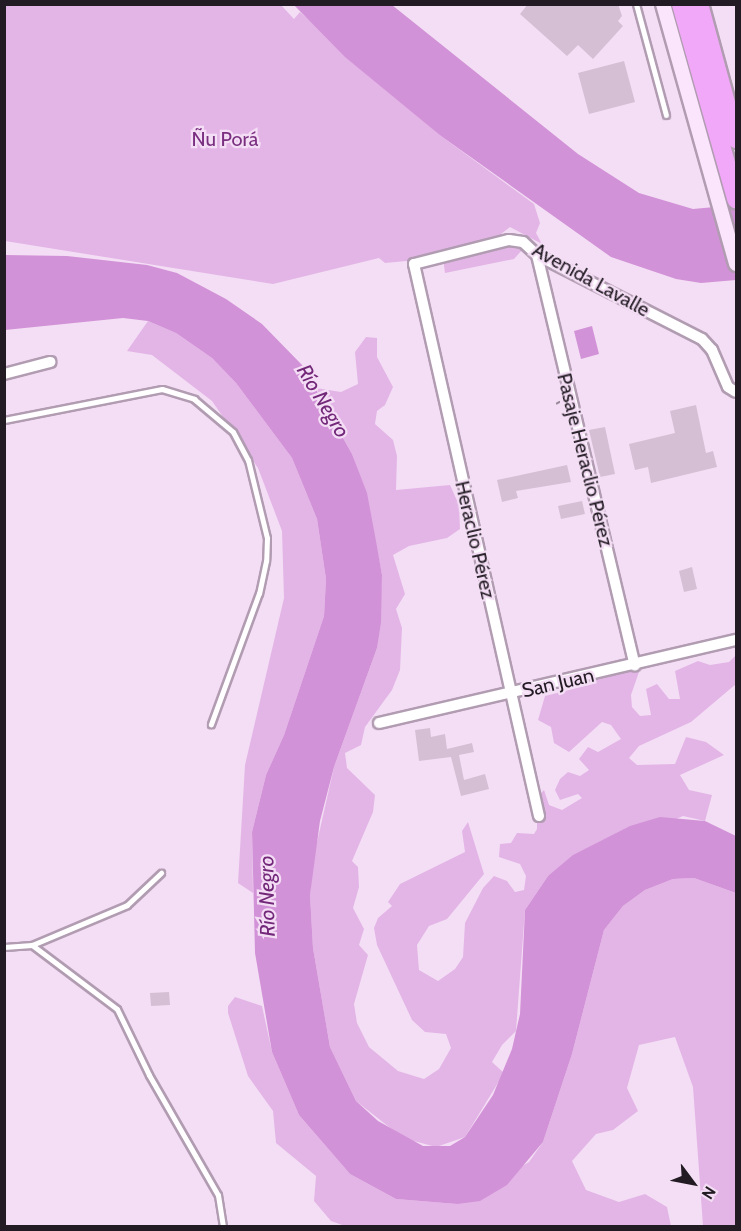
<!DOCTYPE html>
<html>
<head>
<meta charset="utf-8">
<style>
	body { margin:0 }
	#map { position:relative; width:741px; height:1231px; overflow:hidden; background:#f4def5; font-family:Cabin,sans-serif }
	div>[style] { position:absolute }
	[style*='--x'] { left:calc(var(--x)*1px); top:calc(var(--y)*1px); width:calc(var(--w)*1px); rotate:calc(var(--a)*1deg) }
	.green>* { inset:0; background:#e3b5e6 }
	.water>* { inset:0; background:#d292d7 }
	.building>* { inset:0; background:#d4bfd5 }
	.path>* { height:1.5px; margin-top:-0.75px; transform-origin:0; background:repeating-linear-gradient(90deg,#978798 0 4.5px,transparent 0 7.5px) }
	.roads { filter:drop-shadow(2px 0 #b19cb2) drop-shadow(-2px 0 #b19cb2) drop-shadow(0 2px #b19cb2) drop-shadow(0 -2px #b19cb2) }
	.lane>* { height:5px; margin:-2.5px; padding:0 2.5px; transform-origin:2.5px; border-radius:2.5px; background:#fff }
	.street>* { height:10px; margin:-5px; padding:0 5px; transform-origin:5px; border-radius:5px; background:#fff }
	.secondary>* { height:14px; margin:-7px; padding:0 7px; transform-origin:7px; border-radius:7px; background:#fbe5fd }
	.highway>* { height:18px; margin:-9px; padding:0 9px; transform-origin:9px; border-radius:9px; background:#f2a8f8 }
	span { translate:-50% -50%; white-space:nowrap; text-align:center; line-height:1.15; -webkit-text-stroke:4.5px #f4def5; paint-order:stroke }
	.park-label { font-size:20px; color:#7a2f81 }
	.street-label { font-size:20px; color:#221b23 }
	.water-label { font-size:21px; color:#722779; font-style:italic }
	.frame { position:absolute; inset:0; border:6px solid #221b23; pointer-events:none }
	.north { position:absolute; left:663px; top:1153px; width:60px; height:60px; -webkit-text-stroke:4px #f4def5; paint-order:stroke; rotate:122deg; font-size:16px; font-weight:700; line-height:24px; text-align:center; color:#221b23 }
	.north::after { content:''; display:block; margin:auto; width:21px; height:27px; background:#221b23; clip-path:polygon(50% 0,100% 100%,50% 72%,0 100%) }
</style>
</head>
<body>
<div id="map">
	<div class="green">
		<i style="clip-path:polygon(4px 5px,281px 5px,294px 19px,300px 12px,441px 136px,534px 204px,540px 223px,536px 233px,542px 244px,510px 227px,501px 234px,511px 245px,522px 250px,514px 259px,445px 273px,442px 251px,417px 260px,385px 263px,379px 258px,273px 284px,5px 241px)"></i>
		<i style="clip-path:polygon(148px 321px,176px 333px,212px 358px,236px 383px,292px 458px,317px 519px,326px 579px,324px 616px,284px 735px,266px 775px,252px 832px,253px 893px,238px 883px,245px 765px,284px 598px,282px 531px,258px 468px,212px 401px,152px 355px,127px 351px)"></i>
		<i style="clip-path:polygon(366px 337px,377px 338px,377px 357px,393px 387px,385px 405px,377px 411px,375px 424px,393px 440px,397px 456px,396px 490px,450px 485px,459px 505px,460px 529px,447px 538px,409px 546px,393px 555px,405px 594px,396px 609px,402px 628px,400px 670px,392px 690px,365px 727px,361px 745px,345px 753px,347px 768px,375px 795px,373px 812px,352px 861px,358px 867px,359px 887px,353px 908px,364px 929px,359px 945px,368px 955px,354px 1004px,357px 1023px,369px 1047px,398px 1071px,424px 1079px,439px 1069px,451px 1048px,446px 1034px,425px 1032px,412px 1020px,377px 945px,374px 928px,378px 918px,392px 906px,388px 902px,400px 884px,465px 852px,462px 831px,468px 822px,484px 874px,447px 919px,429px 926px,417px 945px,419px 970px,438px 981px,455px 969px,463px 957px,465px 923px,483px 888px,494px 876px,507px 881px,515px 892px,524px 890px,526px 876px,520px 864px,499px 857px,500px 844px,511px 843px,517px 833px,534px 834px,537px 829px,537px 797px,544px 790px,549px 805px,562px 810px,582px 798px,578px 794px,560px 800px,555px 790px,560px 779px,568px 772px,580px 776px,589px 770px,579px 759px,588px 747px,598px 752px,621px 739px,611px 725px,602px 722px,569px 752px,554px 743px,551px 727px,538px 720px,545px 696px,593px 684px,603px 669px,620px 659px,639px 672px,631px 695px,632px 707px,640px 716px,651px 715px,646px 689px,657px 684px,669px 699px,680px 699px,675px 671px,698px 661px,710px 665px,729px 662px,736px 655px,736px 684px,691px 722px,639px 746px,629px 758px,637px 765px,675px 764px,686px 737px,706px 742px,724px 755px,680px 775px,689px 790px,712px 795px,705px 821px,683px 816px,548px 876px,525px 910px,516px 1031px,502px 1045px,492px 1062px,504px 1073px,465px 1137px,436px 1147px,403px 1138px,356px 1101px,330px 1047px,313px 948px,310px 895px,313px 860px,334px 767px,377px 648px,382px 575px,366px 493px,352px 454px,316px 388px,341px 392px,358px 384px,355px 352px)"></i>
		<i style="clip-path:polygon(694px 878px,736px 893px,736px 1226px,703px 1226px,693px 1087px,675px 1037px,639px 1045px,627px 1088px,638px 1111px,613px 1130px,596px 1134px,572px 1161px,586px 1190px,619px 1202px,645px 1194px,667px 1207px,671px 1226px,345px 1226px,331px 1221px,314px 1201px,316px 1176px,276px 1143px,273px 1111px,248px 1076px,228px 1013px,228px 1006px,235px 997px,262px 1006px,272px 1052px,299px 1115px,350px 1174px,396px 1199px,457px 1204px,529px 1162px,543px 1142px,572px 1054px,604px 930px,623px 906px,645px 890px,673px 879px)"></i>
	</div>
	<div class="water">
		<i style="clip-path:polygon(294px 5px,392px 5px,578px 154px,639px 193px,693px 209px,736px 205px,736px 280px,701px 283px,676px 279px,611px 257px,441px 136px,345px 57px)"></i>
		<i style="clip-path:polygon(5px 255px,67px 256px,147px 265px,177px 273px,226px 299px,262px 324px,303px 366px,352px 454px,367px 493px,376px 541px,382px 575px,381px 622px,377px 648px,334px 767px,320px 821px,310px 895px,313px 948px,330px 1047px,356px 1101px,378px 1121px,423px 1146px,450px 1146px,465px 1137px,493px 1095px,512px 1049px,520px 1014px,525px 910px,548px 876px,573px 855px,630px 826px,660px 817px,705px 821px,736px 836px,736px 893px,694px 878px,673px 879px,645px 890px,623px 906px,604px 930px,572px 1054px,543px 1142px,507px 1185px,480px 1201px,457px 1204px,396px 1199px,350px 1174px,299px 1115px,272px 1052px,255px 953px,252px 832px,266px 775px,284px 735px,324px 616px,326px 579px,317px 519px,292px 458px,236px 383px,212px 358px,176px 333px,148px 321px,123px 318px,5px 330px)"></i>
		<i style="clip-path:polygon(592px 326px,599px 354px,581px 359px,574px 331px)"></i>
	</div>
	<div class="building">
		<i style="clip-path:polygon(528px 4px,618px 4px,622px 16px,618px 21px,623px 26px,593px 59px,578px 45px,567px 56px,520px 14px)"></i>
		<i style="clip-path:polygon(624px 61px,635px 102px,589px 114px,578px 73px)"></i>
		<i style="clip-path:polygon(696px 405px,706px 453px,713px 451px,717px 467px,651px 483px,648px 467px,635px 470px,629px 444px,675px 433px,670px 411px)"></i>
		<i style="clip-path:polygon(605px 427px,615px 474px,600px 477px,589px 430px)"></i>
		<i style="clip-path:polygon(567px 465px,571px 482px,516px 491px,518px 498px,502px 502px,497px 480px)"></i>
		<i style="clip-path:polygon(582px 501px,585px 514px,561px 519px,558px 506px)"></i>
		<i style="clip-path:polygon(692px 567px,697px 589px,684px 592px,679px 571px)"></i>
		<i style="clip-path:polygon(430px 728px,431px 737px,445px 734px,447px 749px,472px 743px,474px 752px,459px 755px,464px 780px,485px 774px,489px 789px,461px 796px,451px 757px,419px 761px,415px 730px)"></i>
		<i style="clip-path:polygon(169px 992px,170px 1005px,151px 1006px,150px 993px)"></i>
	</div>
	<div class="path">
		<i style="--x:556;--y:404;--w:6;--a:-31"></i>
	</div>
	<div class="roads">
		<div class="lane">
			<i style="--x:636;--y:4;--w:115;--a:74.9"></i>
			<i style="--x:4;--y:420;--w:161;--a:-11.1"></i>
			<i style="--x:162;--y:389;--w:34;--a:17"></i>
			<i style="--x:194;--y:399;--w:51;--a:40.2"></i>
			<i style="--x:233;--y:432;--w:32;--a:62"></i>
			<i style="--x:248;--y:460;--w:80;--a:76.3"></i>
			<i style="--x:267;--y:538;--w:23;--a:92"></i>
			<i style="--x:266;--y:561;--w:33;--a:102"></i>
			<i style="--x:259;--y:593;--w:140;--a:110.1"></i>
			<i style="--x:32;--y:945;--w:103;--a:-22.8"></i>
			<i style="--x:127;--y:905;--w:47;--a:-43.3"></i>
			<i style="--x:4;--y:947;--w:28;--a:-4"></i>
			<i style="--x:32;--y:945;--w:106;--a:37"></i>
			<i style="--x:117;--y:1009;--w:73;--a:64.1"></i>
			<i style="--x:149;--y:1075;--w:138;--a:60.1"></i>
			<i style="--x:218;--y:1195;--w:31;--a:81"></i>
		</div>
		<div class="street">
			<i style="--x:537;--y:255;--w:422;--a:76.6"></i>
			<i style="--x:4;--y:374;--w:48;--a:-14.6"></i>
			<i style="--x:379;--y:723;--w:367;--a:-13.1"></i>
			<i style="--x:539;--y:816;--w:566;--a:-102.76"></i>
			<i style="--x:414;--y:264;--w:98;--a:-14.2"></i>
			<i style="--x:509;--y:240;--w:14;--a:8"></i>
			<i style="--x:523;--y:242;--w:19;--a:43"></i>
			<i style="--x:537;--y:255;--w:185;--a:27"></i>
			<i style="--x:702;--y:339;--w:15;--a:48"></i>
			<i style="--x:712;--y:350;--w:40;--a:66.6"></i>
			<i style="--x:728;--y:387;--w:9;--a:32"></i>
		</div>
		<div class="secondary">
			<i style="--x:663;--y:4;--w:270;--a:74.3"></i>
		</div>
		<div class="highway">
			<i style="--x:681;--y:4;--w:203;--a:74.2"></i>
			<i style="--x:699;--y:4;--w:140;--a:74.7"></i>
		</div>
	</div>
	<div class="park-label">
		<span style="left:225px;top:139px">Ñu Porá</span>
	</div>
	<div class="street-label">
		<span style="left:591px;top:280px;rotate:29deg">Avenida Lavalle</span>
		<span style="left:585px;top:460px;rotate:76deg">Pasaje Heraclio Pérez</span>
		<span style="left:475px;top:540px;rotate:77deg">Heraclio Pérez</span>
		<span style="left:558px;top:683px;rotate:-13deg">San Juan</span>
	</div>
	<div class="water-label">
		<span style="left:323px;top:401px;rotate:59deg">Río Negro</span>
		<span style="left:267px;top:896px;rotate:-91deg">Río Negro</span>
	</div>
	<div class="frame"></div>
	<div class="north">N</div>
</div>
</body>
</html>
